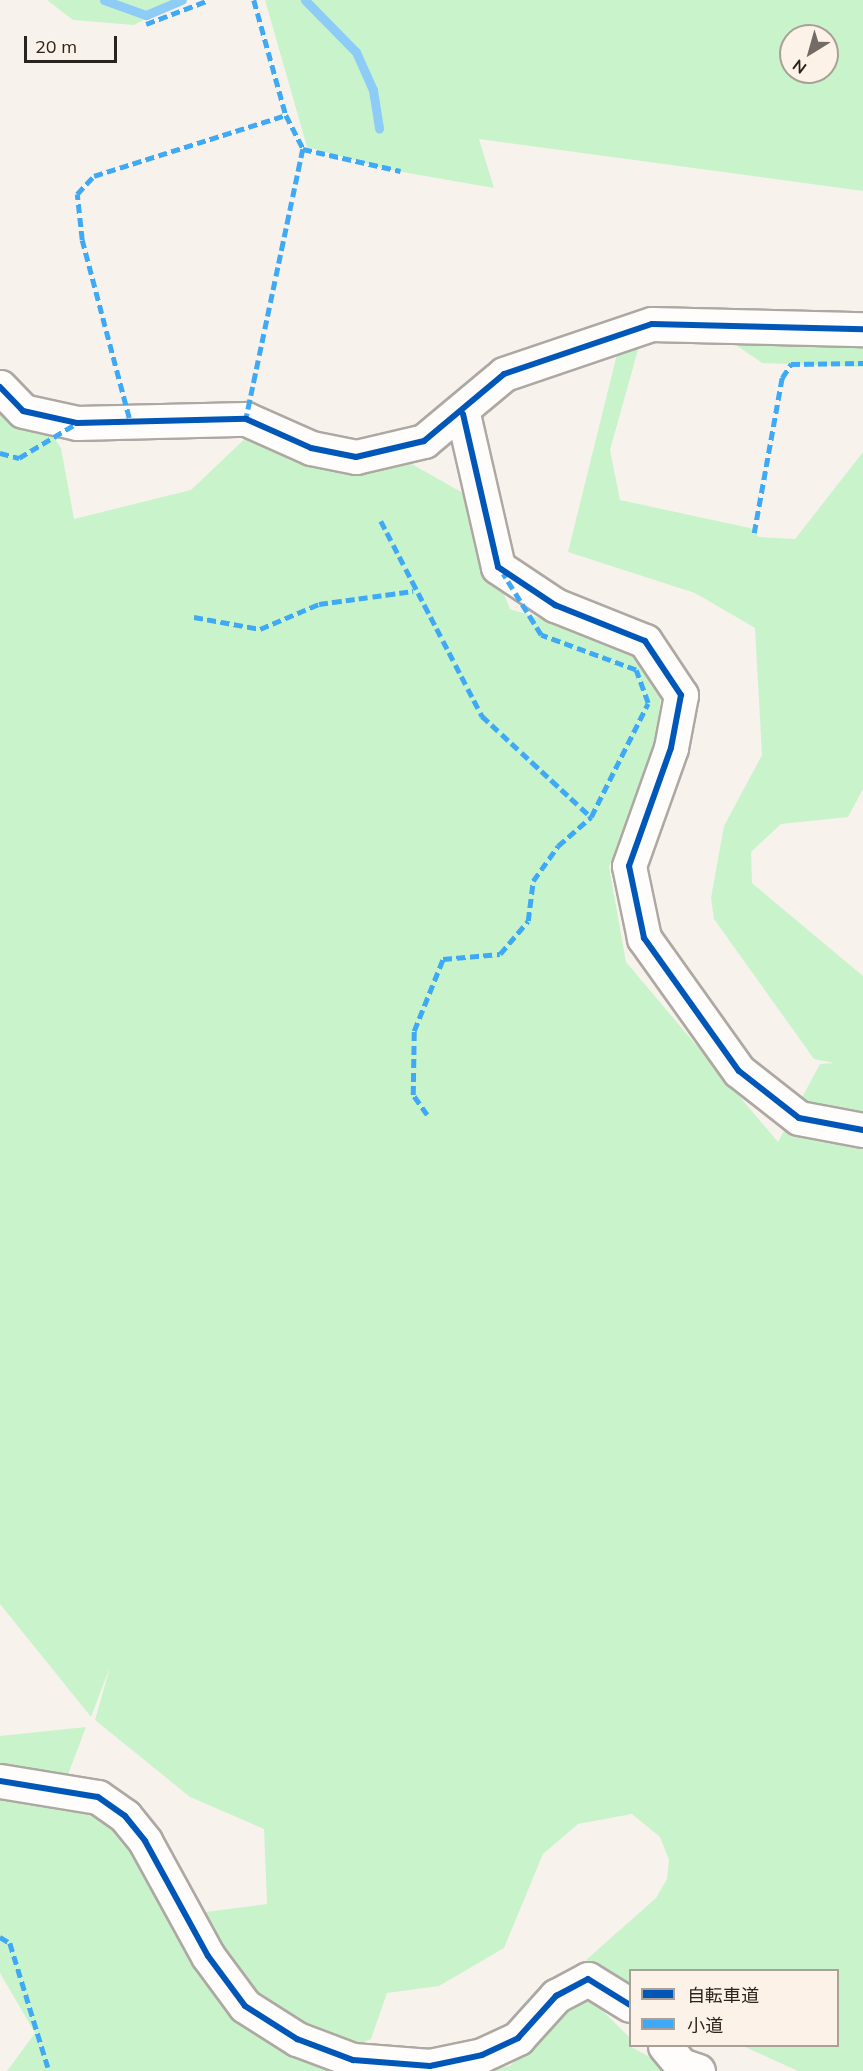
<!DOCTYPE html>
<html>
<head>
<meta charset="utf-8">
<style>
	body { margin:0 }
	#map { position:relative; width:863px; height:2071px; overflow:hidden; background:#f8f2ed; font-family:Mulish,"Noto Sans JP",sans-serif }
	div>[style] { position:absolute }
	[style*='--x'] { left:calc(var(--x)*1px); top:calc(var(--y)*1px); width:calc(var(--w)*1px); rotate:calc(var(--a)*1deg) }
	.green>* { inset:0; background:#c9f4cb }
	.stream>* { height:9px; margin:-4.5px; padding:0 4.5px; transform-origin:4.5px; border-radius:4.5px; background:#8eccf8 }
	.roads { filter:drop-shadow(2px 0 #aea8a3) drop-shadow(-2px 0 #aea8a3) drop-shadow(0 2px #aea8a3) drop-shadow(0 -2px #aea8a3) }
	.street>* { height:33px; margin:-16.5px; padding:0 16.5px; transform-origin:16.5px; border-radius:16.5px; background:#fefdfc }
	.quiet>* { height:4.5px; margin-top:-2.25px; transform-origin:0; background:repeating-linear-gradient(90deg,#3fa9f5 0 9px,transparent 0 13.5px) }
	.cycleway>* { height:6px; margin:-3px; padding:0 3px; transform-origin:3px; border-radius:3px; background:#0057b8 }
	span { translate:-50% -50%; white-space:nowrap; text-align:center; line-height:1.15; -webkit-text-stroke:5px #fdf2e8; paint-order:stroke }
	.legend { position:absolute; left:629px; top:1969px; width:210px; height:78px; box-sizing:border-box; background:#fdf2e8; border:2px solid #a9a097; margin:0; padding:8px 10px; list-style:none; font-size:18px; color:#2b241e }
	.legend li { display:flex; align-items:center; gap:12px; height:30px }
	.legend b { width:30px; border:2px solid #a9a097 }
	.north { position:absolute; left:779px; top:24px; width:60px; height:60px; box-sizing:border-box; background:#fdf2e8; border:2px solid #a9a097; border-radius:50%; rotate:217deg; font-size:16px; font-weight:700; line-height:24px; text-align:center; color:#2b241e }
	.north::after { content:''; display:block; margin:auto; width:21px; height:27px; background:#736c66; clip-path:polygon(50% 0,100% 100%,50% 72%,0 100%) }
	.scale { position:absolute; left:24px; top:36px; width:93px; height:27px; box-sizing:border-box; border:3px solid #2b241e; border-top:0; padding-left:8px; font-size:18px; line-height:21px; white-space:nowrap; color:#2b241e; -webkit-text-stroke:4px #fdf2e8; paint-order:stroke }
</style>
</head>
<body>
<div id="map">
	<div class="green">
		<i style="clip-path:polygon(47px 0,184px 0,134px 25px,73px 20px)"></i>
		<i style="clip-path:polygon(evenodd,265px 0,863px 0,863px 191px,479px 139px,494px 188px,385px 169px,307px 147px,265px 0,791px 36px,827px 36px,827px 72px,791px 72px,791px 36px)"></i>
		<i style="clip-path:polygon(713px 329px,863px 345px,863px 367px,762px 363px)"></i>
		<i style="clip-path:polygon(641px 339px,610px 450px,620px 500px,750px 528px,759px 537px,795px 539px,863px 452px,863px 789px,848px 817px,781px 824px,751px 852px,752px 883px,863px 976px,863px 2071px,798px 2071px,743px 2046px,838px 2046px,838px 1970px,630px 1970px,630px 1995px,586px 1960px,656px 1898px,667px 1879px,669px 1860px,660px 1837px,632px 1814px,578px 1824px,543px 1854px,504px 1948px,439px 1986px,387px 1993px,371px 2039px,351px 2047px,238px 1989px,198px 1913px,267px 1904px,264px 1829px,190px 1797px,95px 1720px,110px 1667px,91px 1717px,0 1604px,0 388px,40px 415px,61px 448px,74px 519px,191px 490px,253px 431px,285px 456px,357px 474px,410px 463px,463px 493px,510px 609px,638px 649px,662px 685px,657px 734px,609px 867px,626px 962px,778px 1142px,820px 1064px,834px 1063px,814px 1059px,714px 919px,711px 898px,724px 826px,762px 755px,755px 628px,695px 593px,568px 552px,619px 346px)"></i>
		<i style="clip-path:polygon(86px 1727px,61px 1793px,99px 1811px,134px 1841px,223px 2006px,326px 2066px,352px 2071px,7px 2071px,35px 2033px,0 1973px,0 1736px)"></i>
		<i style="clip-path:polygon(587px 1995px,630px 2038px,630px 2046px,674px 2071px,477px 2071px,510px 2066px,565px 2003px)"></i>
	</div>
	<div class="stream">
		<i style="--x:104;--y:0;--w:45;--a:19.7"></i>
		<i style="--x:146;--y:15;--w:39;--a:-23"></i>
		<i style="--x:305;--y:0;--w:73;--a:45.6"></i>
		<i style="--x:356;--y:52;--w:42;--a:65.9"></i>
		<i style="--x:373;--y:90;--w:39;--a:81"></i>
	</div>
	<div class="roads">
		<div class="street">
			<i style="--x:0;--y:387;--w:33;--a:46"></i>
			<i style="--x:23;--y:411;--w:55;--a:12.5"></i>
			<i style="--x:77;--y:423;--w:169;--a:-1.4"></i>
			<i style="--x:246;--y:419;--w:71;--a:24"></i>
			<i style="--x:311;--y:448;--w:46;--a:11.3"></i>
			<i style="--x:356;--y:457;--w:70;--a:-13.2"></i>
			<i style="--x:424;--y:441;--w:104;--a:-39.9"></i>
			<i style="--x:504;--y:374;--w:156;--a:-18.7"></i>
			<i style="--x:652;--y:324;--w:211;--a:1.4"></i>
			<i style="--x:463;--y:414;--w:157;--a:77.1"></i>
			<i style="--x:498;--y:567;--w:69;--a:33.7"></i>
			<i style="--x:555;--y:605;--w:97;--a:21.8"></i>
			<i style="--x:645;--y:641;--w:65;--a:56.3"></i>
			<i style="--x:681;--y:695;--w:54;--a:100.7"></i>
			<i style="--x:671;--y:748;--w:125;--a:109.6"></i>
			<i style="--x:629;--y:866;--w:74;--a:78.2"></i>
			<i style="--x:644;--y:938;--w:163;--a:54.5"></i>
			<i style="--x:739;--y:1071;--w:76;--a:38.1"></i>
			<i style="--x:799;--y:1118;--w:65;--a:10.6"></i>
			<i style="--x:0;--y:1781;--w:99;--a:9.3"></i>
			<i style="--x:98;--y:1797;--w:33;--a:35"></i>
			<i style="--x:125;--y:1816;--w:32;--a:51"></i>
			<i style="--x:145;--y:1841;--w:131;--a:61.3"></i>
			<i style="--x:208;--y:1956;--w:62;--a:53.5"></i>
			<i style="--x:245;--y:2006;--w:62;--a:32.4"></i>
			<i style="--x:297;--y:2039;--w:60;--a:20.6"></i>
			<i style="--x:353;--y:2060;--w:77;--a:4.5"></i>
			<i style="--x:430;--y:2066;--w:53;--a:-11.9"></i>
			<i style="--x:482;--y:2055;--w:40;--a:-25"></i>
			<i style="--x:518;--y:2038;--w:57;--a:-47.9"></i>
			<i style="--x:556;--y:1996;--w:36;--a:-28"></i>
			<i style="--x:588;--y:1979;--w:49;--a:31.8"></i>
			<i style="--x:665;--y:2046;--w:25;--a:50"></i>
			<i style="--x:681;--y:2065;--w:18;--a:19"></i>
		</div>
	</div>
	<div class="quiet">
		<i style="--x:254;--y:0;--w:119;--a:74.5"></i>
		<i style="--x:146;--y:24;--w:67;--a:-20.9"></i>
		<i style="--x:303;--y:149;--w:100;--a:12.7"></i>
		<i style="--x:129;--y:418;--w:184;--a:-104.8"></i>
		<i style="--x:82;--y:240;--w:46;--a:-96.2"></i>
		<i style="--x:77;--y:194;--w:25;--a:-47"></i>
		<i style="--x:94;--y:176;--w:201;--a:-17.6"></i>
		<i style="--x:286;--y:115;--w:38;--a:63"></i>
		<i style="--x:303;--y:149;--w:276;--a:101.9"></i>
		<i style="--x:0;--y:453;--w:20;--a:15"></i>
		<i style="--x:19;--y:458;--w:68;--a:-31.1"></i>
		<i style="--x:381;--y:521;--w:220;--a:62.6"></i>
		<i style="--x:482;--y:716;--w:149;--a:42.8"></i>
		<i style="--x:754;--y:533;--w:158;--a:-79.8"></i>
		<i style="--x:782;--y:378;--w:17;--a:-57"></i>
		<i style="--x:791;--y:364;--w:72;--a:-0.8"></i>
		<i style="--x:194;--y:617;--w:67;--a:10.3"></i>
		<i style="--x:260;--y:629;--w:64;--a:-23"></i>
		<i style="--x:319;--y:604;--w:95;--a:-7.9"></i>
		<i style="--x:427;--y:1115;--w:24;--a:-125"></i>
		<i style="--x:413;--y:1095;--w:64;--a:-89.1"></i>
		<i style="--x:414;--y:1031;--w:78;--a:-68.1"></i>
		<i style="--x:443;--y:959;--w:57;--a:-5"></i>
		<i style="--x:500;--y:954;--w:43;--a:-49.7"></i>
		<i style="--x:528;--y:921;--w:40;--a:-82.9"></i>
		<i style="--x:533;--y:881;--w:43;--a:-54.5"></i>
		<i style="--x:558;--y:846;--w:44;--a:-41.3"></i>
		<i style="--x:591;--y:817;--w:127;--a:-63.4"></i>
		<i style="--x:648;--y:703;--w:35;--a:-110"></i>
		<i style="--x:636;--y:670;--w:101;--a:-159.8"></i>
		<i style="--x:541;--y:635;--w:72;--a:-121.9"></i>
		<i style="--x:0;--y:1937;--w:12;--a:31"></i>
		<i style="--x:10;--y:1943;--w:130;--a:73"></i>
	</div>
	<div class="cycleway">
		<i style="--x:0;--y:387;--w:33;--a:46"></i>
		<i style="--x:23;--y:411;--w:55;--a:12.5"></i>
		<i style="--x:77;--y:423;--w:169;--a:-1.4"></i>
		<i style="--x:246;--y:419;--w:71;--a:24"></i>
		<i style="--x:311;--y:448;--w:46;--a:11.3"></i>
		<i style="--x:356;--y:457;--w:70;--a:-13.2"></i>
		<i style="--x:424;--y:441;--w:104;--a:-39.9"></i>
		<i style="--x:504;--y:374;--w:156;--a:-18.7"></i>
		<i style="--x:652;--y:324;--w:211;--a:1.4"></i>
		<i style="--x:463;--y:414;--w:157;--a:77.1"></i>
		<i style="--x:498;--y:567;--w:69;--a:33.7"></i>
		<i style="--x:555;--y:605;--w:97;--a:21.8"></i>
		<i style="--x:645;--y:641;--w:65;--a:56.3"></i>
		<i style="--x:681;--y:695;--w:54;--a:100.7"></i>
		<i style="--x:671;--y:748;--w:125;--a:109.6"></i>
		<i style="--x:629;--y:866;--w:74;--a:78.2"></i>
		<i style="--x:644;--y:938;--w:163;--a:54.5"></i>
		<i style="--x:739;--y:1071;--w:76;--a:38.1"></i>
		<i style="--x:799;--y:1118;--w:65;--a:10.6"></i>
		<i style="--x:0;--y:1781;--w:99;--a:9.3"></i>
		<i style="--x:98;--y:1797;--w:33;--a:35"></i>
		<i style="--x:125;--y:1816;--w:32;--a:51"></i>
		<i style="--x:145;--y:1841;--w:131;--a:61.3"></i>
		<i style="--x:208;--y:1956;--w:62;--a:53.5"></i>
		<i style="--x:245;--y:2006;--w:62;--a:32.4"></i>
		<i style="--x:297;--y:2039;--w:60;--a:20.6"></i>
		<i style="--x:353;--y:2060;--w:77;--a:4.5"></i>
		<i style="--x:430;--y:2066;--w:53;--a:-11.9"></i>
		<i style="--x:482;--y:2055;--w:40;--a:-25"></i>
		<i style="--x:518;--y:2038;--w:57;--a:-47.9"></i>
		<i style="--x:556;--y:1996;--w:36;--a:-28"></i>
		<i style="--x:588;--y:1979;--w:49;--a:31.8"></i>
	</div>
	<ul class="legend">
	<li><b style="height:8px;background:#0057b8"></b>自転車道</li>
	<li><b style="height:8px;background:#3fa9f5"></b>小道</li>
	</ul>
	<div class="north">N</div>
	<div class="scale">20 m</div>
</div>
</body>
</html>
